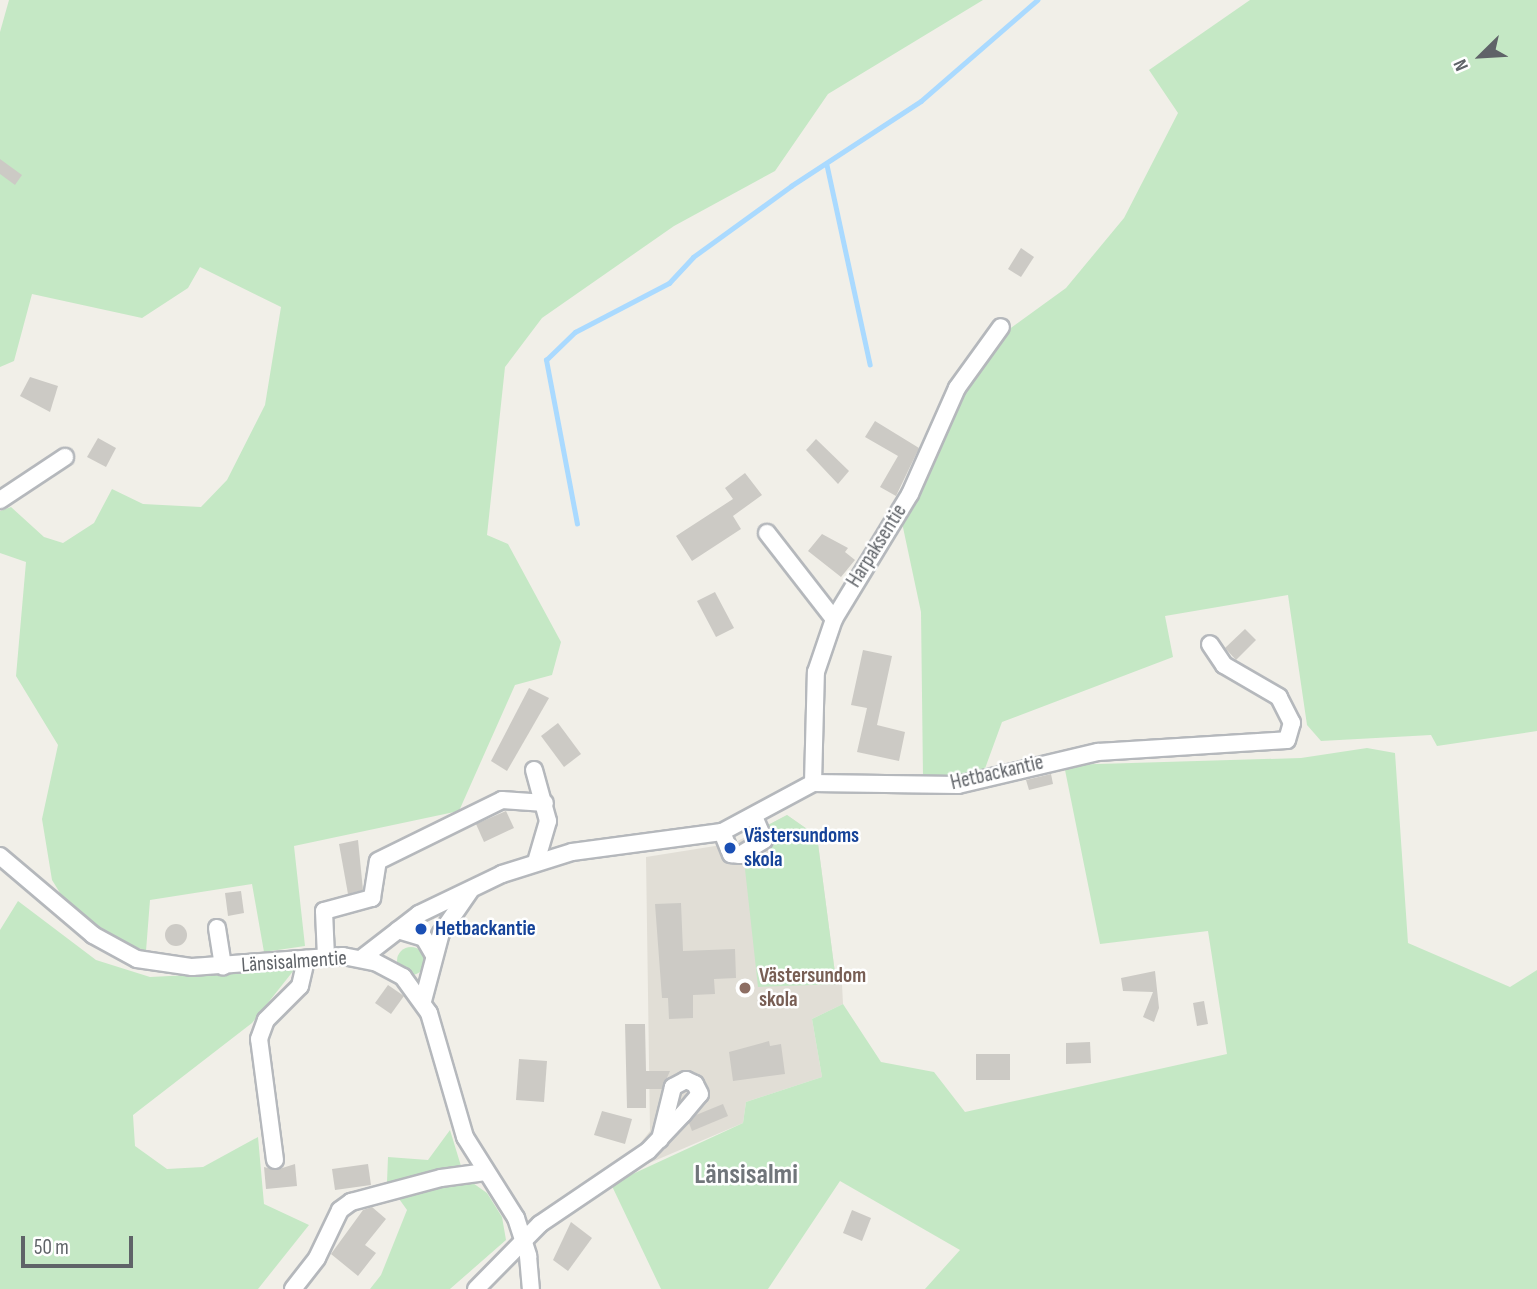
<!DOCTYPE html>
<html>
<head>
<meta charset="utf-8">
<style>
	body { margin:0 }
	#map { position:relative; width:1537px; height:1289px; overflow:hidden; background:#f1efe8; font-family:"Sofia Sans Condensed",sans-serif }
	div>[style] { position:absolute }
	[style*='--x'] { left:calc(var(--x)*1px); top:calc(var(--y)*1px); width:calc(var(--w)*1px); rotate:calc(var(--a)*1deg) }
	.education>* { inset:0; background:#e1ded6 }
	.green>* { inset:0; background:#c5e8c5 }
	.round { border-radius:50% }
	.stream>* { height:4.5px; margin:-2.25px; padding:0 2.25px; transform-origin:2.25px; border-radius:2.25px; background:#aadaff }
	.building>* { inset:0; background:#cccac5 }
	.roads { filter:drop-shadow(2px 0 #b5b8bc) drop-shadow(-2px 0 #b5b8bc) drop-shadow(0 2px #b5b8bc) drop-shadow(0 -2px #b5b8bc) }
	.minor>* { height:16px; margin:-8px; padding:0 8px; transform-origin:8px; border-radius:8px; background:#fff }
	.dots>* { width:19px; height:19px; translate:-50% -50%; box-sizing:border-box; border:4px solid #fff; border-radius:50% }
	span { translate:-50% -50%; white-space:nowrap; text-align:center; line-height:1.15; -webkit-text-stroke:5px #fff; paint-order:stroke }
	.street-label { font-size:21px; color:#5f6368 }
	.transit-label { font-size:21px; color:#164399; font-weight:700 }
	.left { translate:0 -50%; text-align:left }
	.education-label { font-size:21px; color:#785e54; font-weight:700 }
	.district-label { font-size:28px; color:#70757a; font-weight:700 }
	.north { position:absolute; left:1446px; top:21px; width:70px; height:70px; -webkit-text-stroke:5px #fff; paint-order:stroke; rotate:246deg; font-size:19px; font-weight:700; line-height:28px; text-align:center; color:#5f6368 }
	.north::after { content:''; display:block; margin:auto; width:24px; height:32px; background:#5f6368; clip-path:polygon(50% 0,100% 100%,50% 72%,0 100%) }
	.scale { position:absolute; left:21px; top:1236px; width:112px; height:32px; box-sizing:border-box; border:4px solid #5f6368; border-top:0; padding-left:9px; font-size:21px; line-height:24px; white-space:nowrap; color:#5f6368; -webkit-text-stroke:5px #fff; paint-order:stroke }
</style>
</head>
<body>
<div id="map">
	<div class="education">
		<i style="clip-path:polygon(787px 815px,817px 836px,835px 973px,842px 984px,843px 1004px,812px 1019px,822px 1077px,746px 1102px,743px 1123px,647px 1164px,635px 1150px,650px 1131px,646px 857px,734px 843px)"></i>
	</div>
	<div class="green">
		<i style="clip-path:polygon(9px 0,983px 0,828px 94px,775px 171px,674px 226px,542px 318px,505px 367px,487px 535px,508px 544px,561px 642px,552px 675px,515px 685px,459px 811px,294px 846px,305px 946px,264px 952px,252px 884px,150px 900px,146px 951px,111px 937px,65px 901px,52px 880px,42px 819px,58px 745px,16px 676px,26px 562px,0 553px,0 511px,11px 507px,44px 537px,63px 543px,94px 523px,112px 489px,143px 504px,201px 507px,227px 480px,265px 405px,281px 307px,200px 267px,188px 288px,142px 318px,32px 294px,14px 361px,0 367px,0 32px)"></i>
		<i style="clip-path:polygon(1250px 0,1537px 0,1537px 731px,1437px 746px,1431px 735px,1321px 741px,1307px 725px,1288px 595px,1165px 616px,1173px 657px,1002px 722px,983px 774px,923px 777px,921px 612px,901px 518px,979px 362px,1004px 333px,1066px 288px,1124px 218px,1178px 113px,1149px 70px)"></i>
		<i style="clip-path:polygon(1367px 748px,1395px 753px,1408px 943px,1510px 987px,1537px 970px,1537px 1289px,925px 1289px,960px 1250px,840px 1181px,768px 1289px,661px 1289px,611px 1184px,743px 1123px,746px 1102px,822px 1077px,812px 1019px,843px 1004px,881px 1062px,934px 1072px,965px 1112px,1227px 1054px,1208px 931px,1100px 944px,1064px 765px,1301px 758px)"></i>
		<i style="clip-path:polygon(787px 815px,817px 836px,835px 973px,842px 984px,758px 987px,744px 860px,771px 855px,768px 825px)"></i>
		<i style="clip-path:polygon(18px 901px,96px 960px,150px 977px,294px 970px,252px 1023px,133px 1115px,135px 1146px,167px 1169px,203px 1167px,258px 1137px,264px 1204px,309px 1225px,258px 1289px,0 1289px,0 930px)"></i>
		<i class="round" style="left:397px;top:947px;width:28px;height:28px"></i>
		<i style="clip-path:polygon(450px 1130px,461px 1166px,422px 1175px,470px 1181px,487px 1193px,502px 1217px,506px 1240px,450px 1289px,370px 1289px,381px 1275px,407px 1210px,387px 1182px,388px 1157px,428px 1160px)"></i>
	</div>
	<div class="stream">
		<i style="--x:827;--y:165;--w:204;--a:77.8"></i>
		<i style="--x:577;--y:524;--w:167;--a:-100.7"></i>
		<i style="--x:546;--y:360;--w:40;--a:-44"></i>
		<i style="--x:575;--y:332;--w:106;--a:-27.5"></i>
		<i style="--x:669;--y:283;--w:35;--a:-47"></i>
		<i style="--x:693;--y:257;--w:121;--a:-35.9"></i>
		<i style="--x:791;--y:186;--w:155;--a:-33.2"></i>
		<i style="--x:921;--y:101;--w:154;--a:-41"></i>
	</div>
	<div class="building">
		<i style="clip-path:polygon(0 159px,22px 175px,15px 185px,0 174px)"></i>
		<i style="clip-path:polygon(1021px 248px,1034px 257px,1021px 277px,1008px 269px)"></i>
		<i style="clip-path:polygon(30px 377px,58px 386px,50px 412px,20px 396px)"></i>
		<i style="clip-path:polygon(875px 421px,919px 448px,896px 496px,880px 487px,898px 456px,865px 437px)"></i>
		<i style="clip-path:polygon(98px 438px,116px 448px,106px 467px,87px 457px)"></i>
		<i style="clip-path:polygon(816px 439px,849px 471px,838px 484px,806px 450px)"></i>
		<i style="clip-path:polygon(745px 473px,762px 495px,733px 516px,741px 529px,692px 561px,676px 536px,733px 499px,725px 488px)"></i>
		<i style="clip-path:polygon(822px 534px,848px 548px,845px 552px,855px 560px,841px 577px,808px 551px)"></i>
		<i style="clip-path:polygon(715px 592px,734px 628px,716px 637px,697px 601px)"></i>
		<i style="clip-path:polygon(1245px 629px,1256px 640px,1236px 660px,1225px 648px)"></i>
		<i style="clip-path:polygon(863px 650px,892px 656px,877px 725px,905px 732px,899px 761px,857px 752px,867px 708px,851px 705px)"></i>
		<i style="clip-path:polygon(529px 688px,549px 698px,507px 771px,491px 761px)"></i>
		<i style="clip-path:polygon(558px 723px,581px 754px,564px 767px,541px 736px)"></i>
		<i style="clip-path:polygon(1051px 774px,1053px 784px,1029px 790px,1026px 780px)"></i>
		<i style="clip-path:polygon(506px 811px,514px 828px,484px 842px,476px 824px)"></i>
		<i style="clip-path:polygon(358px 840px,363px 890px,348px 894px,339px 844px)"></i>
		<i style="clip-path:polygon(241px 891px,244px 913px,228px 916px,225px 893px)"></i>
		<i style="clip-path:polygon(681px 903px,683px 951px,735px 949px,736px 978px,714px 979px,715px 994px,693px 995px,693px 1018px,669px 1019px,668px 998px,662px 998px,655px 904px)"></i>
		<i class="round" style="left:165px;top:924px;width:22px;height:22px"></i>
		<i style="clip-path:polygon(1155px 971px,1159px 1008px,1154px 1022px,1143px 1017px,1153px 992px,1123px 991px,1121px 978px)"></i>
		<i style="clip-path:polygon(388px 985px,404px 996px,391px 1014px,375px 1003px)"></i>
		<i style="clip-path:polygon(1204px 1001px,1208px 1024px,1197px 1026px,1193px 1003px)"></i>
		<i style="clip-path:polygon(625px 1024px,645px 1024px,646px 1071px,670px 1071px,662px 1089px,646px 1089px,646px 1108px,627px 1108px)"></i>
		<i style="clip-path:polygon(769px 1041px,770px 1046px,781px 1044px,785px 1074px,733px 1081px,729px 1052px)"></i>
		<i style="clip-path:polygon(1090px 1042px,1091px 1063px,1066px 1064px,1066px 1043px)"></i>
		<i style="clip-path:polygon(976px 1054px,1010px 1054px,1010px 1080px,976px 1080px)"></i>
		<i style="clip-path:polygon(519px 1059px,547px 1061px,544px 1102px,516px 1100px)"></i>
		<i style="clip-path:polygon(723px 1104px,728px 1116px,692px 1131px,689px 1123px,696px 1115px)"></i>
		<i style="clip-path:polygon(602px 1111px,632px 1119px,625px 1144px,594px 1135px)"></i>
		<i style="clip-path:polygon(295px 1164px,297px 1186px,266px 1189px,264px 1167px,276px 1170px)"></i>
		<i style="clip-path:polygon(368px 1164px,371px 1185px,335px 1190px,332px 1169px)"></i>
		<i style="clip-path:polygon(372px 1207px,386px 1219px,365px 1245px,376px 1253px,358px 1276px,331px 1254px,363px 1210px)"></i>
		<i style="clip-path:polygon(852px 1210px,871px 1218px,862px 1241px,843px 1233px)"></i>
		<i style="clip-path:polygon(571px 1222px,592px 1238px,568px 1271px,553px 1260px)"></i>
	</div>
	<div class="roads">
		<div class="minor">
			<i style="--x:0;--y:500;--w:78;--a:-33.5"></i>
			<i style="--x:767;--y:533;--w:109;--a:52.1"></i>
			<i style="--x:534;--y:770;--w:53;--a:74.6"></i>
			<i style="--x:548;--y:821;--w:43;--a:106.3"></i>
			<i style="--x:813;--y:783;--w:111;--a:-88.5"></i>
			<i style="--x:816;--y:672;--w:56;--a:-71.2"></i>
			<i style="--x:834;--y:619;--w:146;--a:-58.7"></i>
			<i style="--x:910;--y:494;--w:116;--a:-66.1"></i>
			<i style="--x:957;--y:388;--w:75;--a:-54.2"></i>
			<i style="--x:722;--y:832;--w:24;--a:68"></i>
			<i style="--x:731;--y:854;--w:9;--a:6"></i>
			<i style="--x:740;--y:855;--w:28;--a:-32"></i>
			<i style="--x:764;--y:840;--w:23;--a:-113"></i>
			<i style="--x:0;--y:856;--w:122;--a:40.3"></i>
			<i style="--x:93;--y:935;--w:50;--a:28.6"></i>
			<i style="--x:137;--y:959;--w:56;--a:8.3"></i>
			<i style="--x:192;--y:967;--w:151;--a:-4.2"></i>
			<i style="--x:343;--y:956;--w:33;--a:11"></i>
			<i style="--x:375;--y:962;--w:32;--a:28"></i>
			<i style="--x:403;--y:977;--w:44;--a:54.2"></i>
			<i style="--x:429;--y:1013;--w:129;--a:73.8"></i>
			<i style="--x:465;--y:1137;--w:96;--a:57.8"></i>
			<i style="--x:516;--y:1218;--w:40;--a:72"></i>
			<i style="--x:528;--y:1256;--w:33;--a:85"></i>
			<i style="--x:217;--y:928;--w:39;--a:81"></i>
			<i style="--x:398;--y:930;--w:27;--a:17"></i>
			<i style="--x:424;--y:938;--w:20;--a:60"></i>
			<i style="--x:326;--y:957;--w:46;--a:-92.5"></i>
			<i style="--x:324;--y:911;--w:50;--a:-15.2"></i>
			<i style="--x:372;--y:898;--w:37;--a:-81"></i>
			<i style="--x:378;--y:861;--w:138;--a:-26.2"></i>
			<i style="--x:502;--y:800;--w:43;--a:4"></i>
			<i style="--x:362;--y:958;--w:72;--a:-37.7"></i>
			<i style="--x:419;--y:914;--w:92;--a:-25.7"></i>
			<i style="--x:502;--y:874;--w:73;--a:-17.4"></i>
			<i style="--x:572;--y:852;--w:151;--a:-7.6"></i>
			<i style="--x:722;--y:832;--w:103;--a:-28.3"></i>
			<i style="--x:813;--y:783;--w:145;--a:0.8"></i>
			<i style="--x:958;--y:785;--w:144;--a:-13.3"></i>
			<i style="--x:1098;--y:752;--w:189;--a:-3.6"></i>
			<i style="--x:1287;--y:740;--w:18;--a:-74"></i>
			<i style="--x:1292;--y:723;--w:29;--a:-117"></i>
			<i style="--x:1279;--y:697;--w:64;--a:-149.8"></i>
			<i style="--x:1224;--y:665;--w:25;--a:-124"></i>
			<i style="--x:423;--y:1001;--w:70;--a:-75.2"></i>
			<i style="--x:441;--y:933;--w:51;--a:-55.4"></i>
			<i style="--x:275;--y:1160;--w:122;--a:-97.5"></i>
			<i style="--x:259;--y:1039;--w:20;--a:-70"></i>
			<i style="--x:266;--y:1020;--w:48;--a:-45"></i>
			<i style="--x:300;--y:986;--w:28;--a:-77"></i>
			<i style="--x:293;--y:1289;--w:39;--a:-52"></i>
			<i style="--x:317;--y:1258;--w:53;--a:-64.4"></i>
			<i style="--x:340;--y:1210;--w:14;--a:-36"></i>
			<i style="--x:351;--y:1202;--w:93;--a:-14.9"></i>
			<i style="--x:441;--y:1178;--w:45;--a:-7.6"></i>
			<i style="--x:476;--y:1289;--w:91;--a:-45.4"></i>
			<i style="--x:540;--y:1224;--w:130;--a:-34.1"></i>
			<i style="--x:648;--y:1151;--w:51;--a:-46.6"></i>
			<i style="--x:683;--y:1114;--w:26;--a:-50"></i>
			<i style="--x:700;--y:1094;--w:11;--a:-117"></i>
			<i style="--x:695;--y:1084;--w:10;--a:-156"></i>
			<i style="--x:686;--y:1080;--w:15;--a:152"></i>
			<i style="--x:673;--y:1087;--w:54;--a:104"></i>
		</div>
	</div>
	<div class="dots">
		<i style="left:730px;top:848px;background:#1a4fb4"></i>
		<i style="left:421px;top:929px;background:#1a4fb4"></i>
		<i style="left:745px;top:988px;background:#8d6e63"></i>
	</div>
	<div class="street-label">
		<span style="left:877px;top:546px;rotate:-58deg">Harpaksentie</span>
		<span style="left:997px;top:773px;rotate:-13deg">Hetbackantie</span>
		<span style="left:294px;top:962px;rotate:-4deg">Länsisalmentie</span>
	</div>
	<div class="transit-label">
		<span class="left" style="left:744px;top:848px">Västersundoms<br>skola</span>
		<span class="left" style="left:435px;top:929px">Hetbackantie</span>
	</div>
	<div class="education-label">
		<span class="left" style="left:759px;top:988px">Västersundom<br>skola</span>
	</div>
	<div class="district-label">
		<span style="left:746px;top:1175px">Länsisalmi</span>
	</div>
	<div class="north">N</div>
	<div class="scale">50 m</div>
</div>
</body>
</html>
